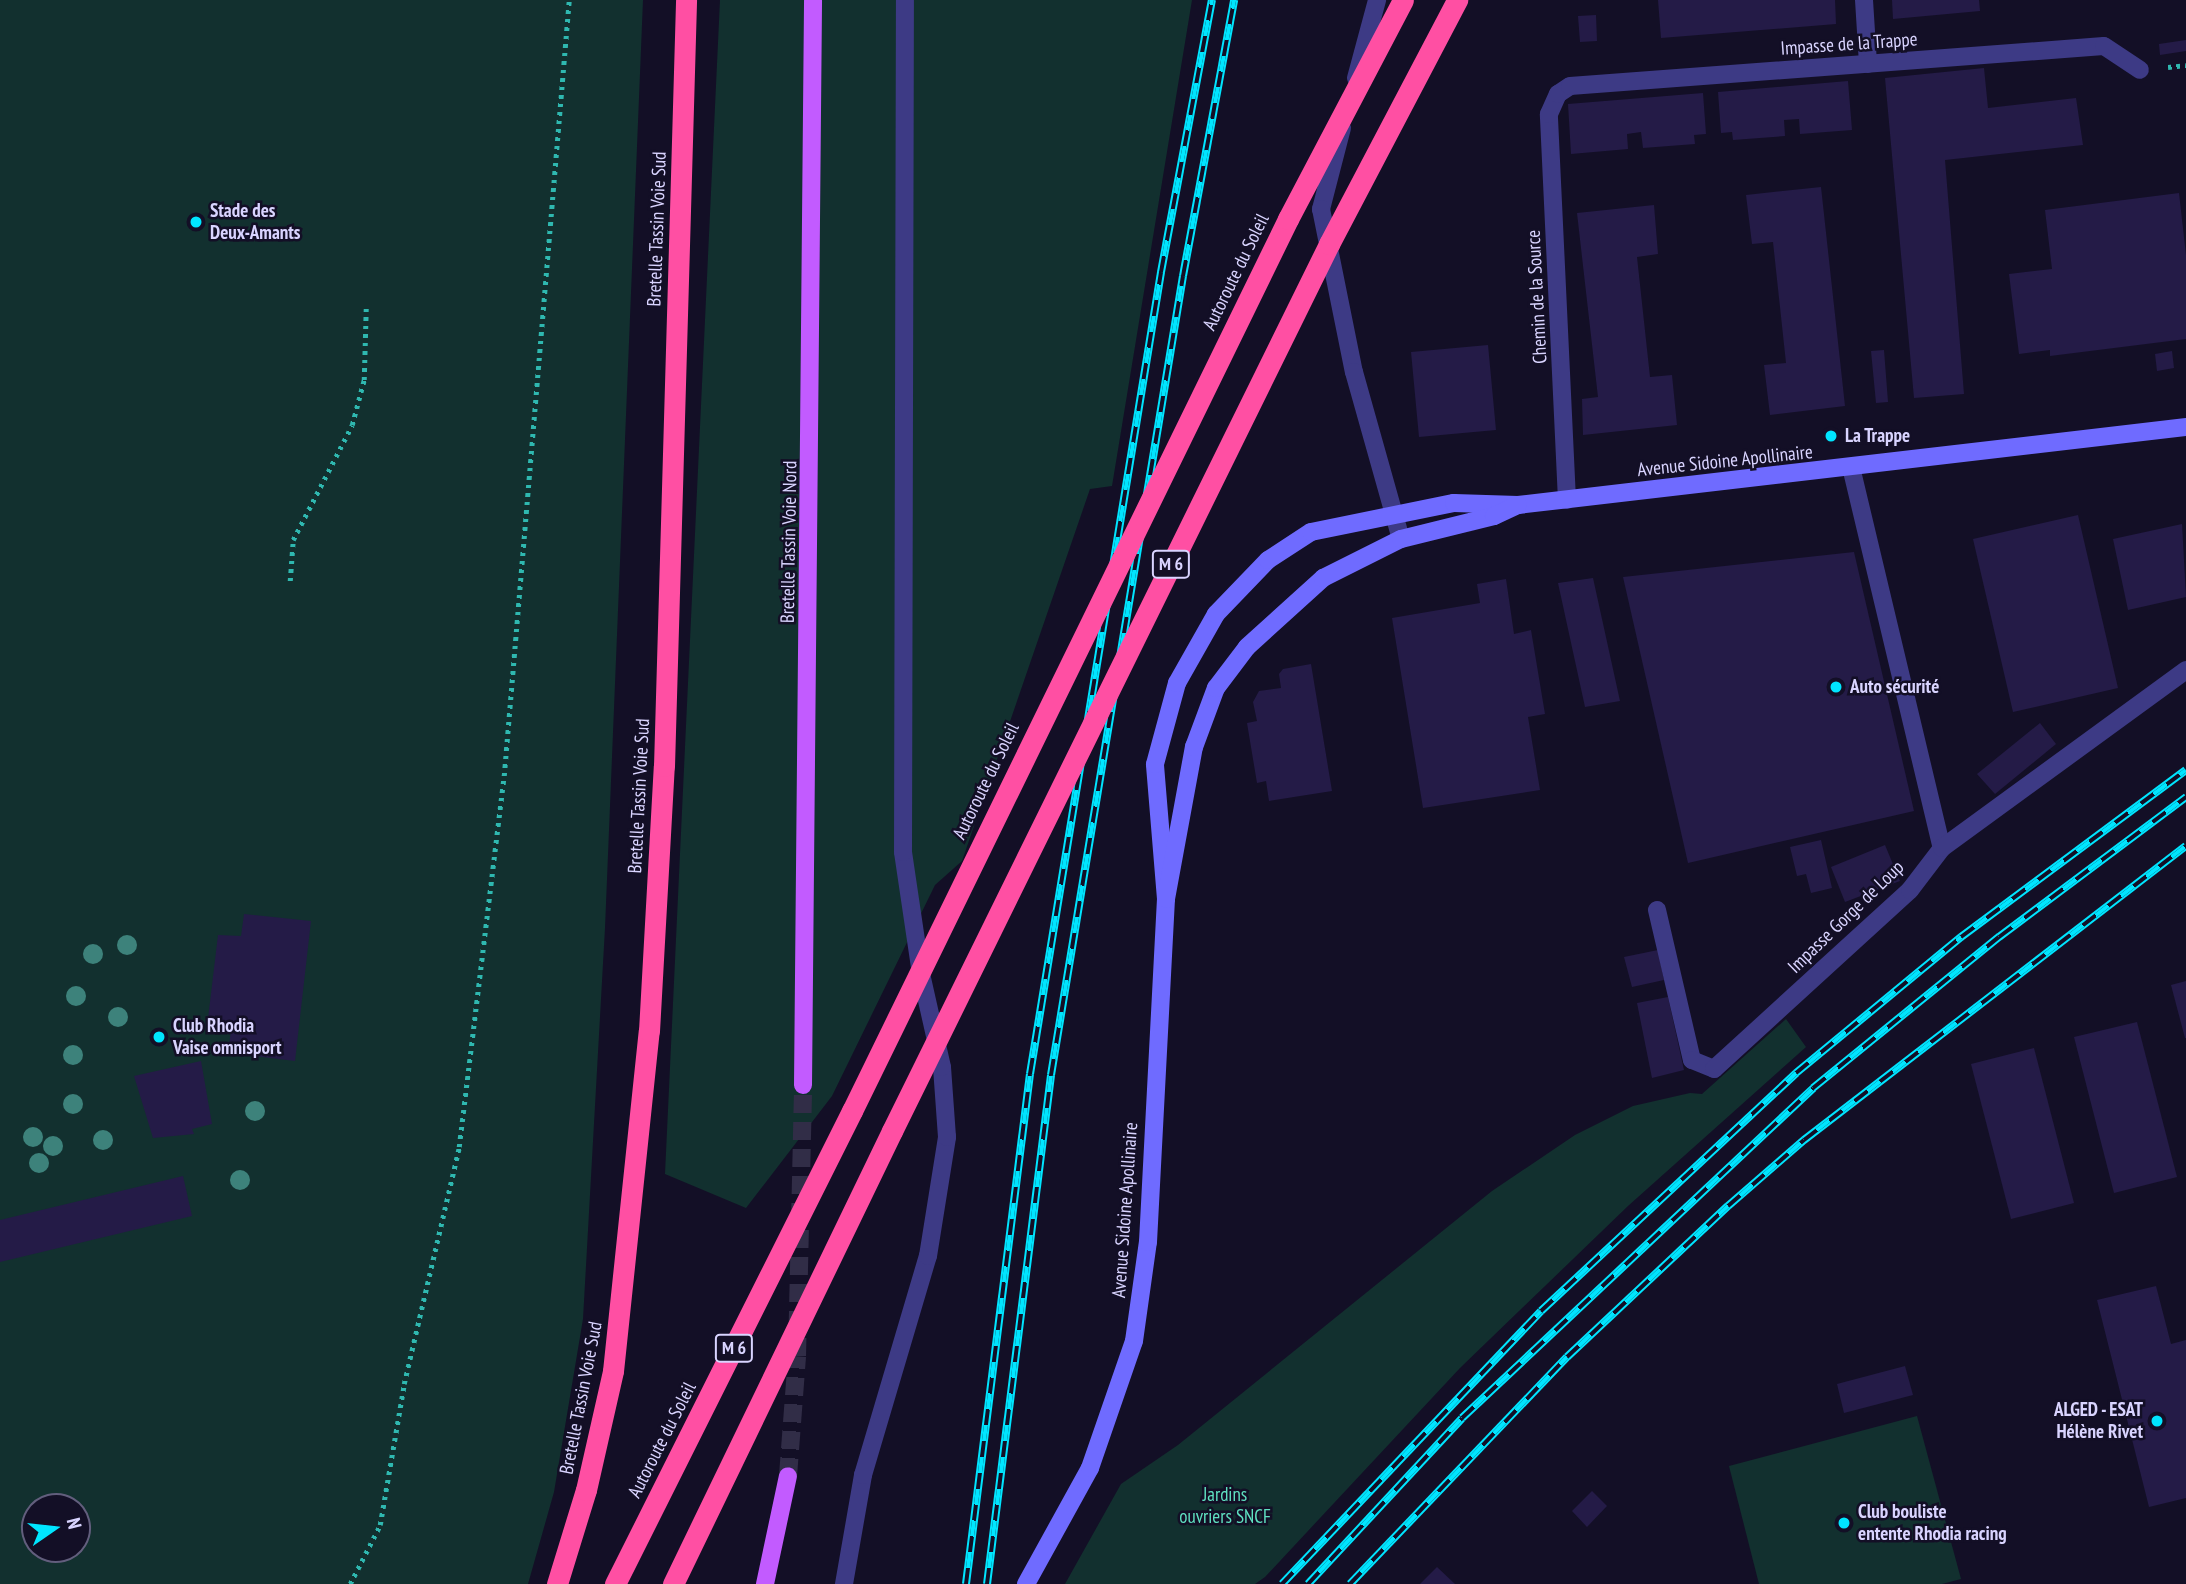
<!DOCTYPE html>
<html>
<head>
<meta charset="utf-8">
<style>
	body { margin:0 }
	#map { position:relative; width:2186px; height:1584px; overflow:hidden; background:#130f26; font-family:"PT Sans Narrow",sans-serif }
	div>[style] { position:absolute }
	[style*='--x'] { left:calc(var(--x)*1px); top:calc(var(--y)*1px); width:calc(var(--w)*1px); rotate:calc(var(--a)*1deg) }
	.green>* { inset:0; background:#12302f }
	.building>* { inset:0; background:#241b47 }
	.primary-tunnel>* { height:18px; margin-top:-9px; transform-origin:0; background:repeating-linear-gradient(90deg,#312d47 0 18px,transparent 0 27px) }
	.path>* { height:4.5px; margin-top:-2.25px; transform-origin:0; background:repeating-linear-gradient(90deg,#2fb8b0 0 3.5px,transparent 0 8.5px) }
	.lane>* { height:18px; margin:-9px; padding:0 9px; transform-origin:9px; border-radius:9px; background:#3d3a85 }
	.street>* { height:18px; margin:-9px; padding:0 9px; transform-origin:9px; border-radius:9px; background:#3d3a85 }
	.secondary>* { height:18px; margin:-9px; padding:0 9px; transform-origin:9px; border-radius:9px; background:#6f6bff }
	.primary>* { height:18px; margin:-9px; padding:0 9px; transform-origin:9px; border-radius:9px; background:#c25bff }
	.highway>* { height:21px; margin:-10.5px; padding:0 10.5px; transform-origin:10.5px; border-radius:10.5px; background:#ff4fa3 }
	.rail>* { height:8px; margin-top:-4px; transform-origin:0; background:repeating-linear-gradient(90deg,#130f26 0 16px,#00e5ff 0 32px); box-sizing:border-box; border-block:2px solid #00e5ff }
	.highway-bridge>* { height:21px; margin:-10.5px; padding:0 10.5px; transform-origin:10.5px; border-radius:10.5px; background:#ff4fa3 }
	.trees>* { width:20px; height:20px; margin:-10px; border-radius:50%; background:#3d827b }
	.dots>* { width:19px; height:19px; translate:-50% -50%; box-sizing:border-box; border:4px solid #130f26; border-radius:50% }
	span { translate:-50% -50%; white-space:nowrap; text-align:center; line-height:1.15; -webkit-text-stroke:5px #130f26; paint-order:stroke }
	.shield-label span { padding:2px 5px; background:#130f26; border:2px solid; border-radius:5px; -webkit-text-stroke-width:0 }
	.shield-label { font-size:18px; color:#d9d4ff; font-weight:700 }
	.street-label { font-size:19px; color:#d9d4ff }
	.poi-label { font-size:19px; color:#d9d4ff; font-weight:700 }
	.left { translate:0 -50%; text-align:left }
	.right { translate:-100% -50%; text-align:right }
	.park-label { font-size:19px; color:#5fe0c0 }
	.north { position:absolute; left:21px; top:1493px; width:70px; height:70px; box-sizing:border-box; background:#130f26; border:2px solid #625e7d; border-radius:50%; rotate:76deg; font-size:19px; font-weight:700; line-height:28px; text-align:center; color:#d9d4ff }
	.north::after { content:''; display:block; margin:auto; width:24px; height:32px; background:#00e5ff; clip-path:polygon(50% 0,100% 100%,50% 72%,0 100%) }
</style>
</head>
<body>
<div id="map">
	<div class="green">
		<i style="clip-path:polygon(evenodd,0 0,643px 0,605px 928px,583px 1319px,554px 1492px,528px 1584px,0 1584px,0 0,35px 1507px,77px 1507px,77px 1549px,35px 1549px,35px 1507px)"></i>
		<i style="clip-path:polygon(720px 0,1192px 0,1112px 486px,1090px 489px,962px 861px,935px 885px,832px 1096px,746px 1208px,665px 1174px)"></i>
		<i style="clip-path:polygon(1786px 1019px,1806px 1047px,1628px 1206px,1460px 1368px,1265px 1577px,1255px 1584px,1065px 1584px,1121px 1484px,1178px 1445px,1492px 1191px,1575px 1135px,1633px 1106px,1690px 1093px,1702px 1094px)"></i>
		<i style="clip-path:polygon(1917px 1416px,1961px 1579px,1942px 1584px,1759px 1584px,1729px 1466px)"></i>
	</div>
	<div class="building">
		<i style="clip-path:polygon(1658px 0,1835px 0,1836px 24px,1661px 38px)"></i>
		<i style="clip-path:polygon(1892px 0,1979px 0,1980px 11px,1893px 19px)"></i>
		<i style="clip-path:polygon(1596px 15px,1597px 41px,1580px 42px,1578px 16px)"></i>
		<i style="clip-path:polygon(2186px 40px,2186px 51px,2160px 55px,2159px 44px)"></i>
		<i style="clip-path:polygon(1984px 68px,1988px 108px,2076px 98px,2083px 145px,1945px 160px,1964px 394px,1914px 398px,1885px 78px)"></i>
		<i style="clip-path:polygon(1848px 81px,1852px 130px,1800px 134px,1799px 119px,1784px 120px,1785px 136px,1733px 140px,1732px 132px,1721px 133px,1718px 92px)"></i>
		<i style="clip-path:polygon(1703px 93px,1706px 134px,1694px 135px,1695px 144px,1643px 148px,1641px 132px,1627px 134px,1628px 149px,1571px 154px,1568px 104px)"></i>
		<i style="clip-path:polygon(1821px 187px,1845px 406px,1770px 415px,1764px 365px,1786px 363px,1773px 242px,1752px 244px,1746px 195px)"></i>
		<i style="clip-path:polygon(2179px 193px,2186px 255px,2186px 339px,2050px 356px,2050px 350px,2019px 354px,2009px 274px,2052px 269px,2045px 210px)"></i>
		<i style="clip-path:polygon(1654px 205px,1658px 254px,1637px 257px,1650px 377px,1672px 375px,1677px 425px,1583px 435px,1582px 399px,1598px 397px,1577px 213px)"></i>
		<i style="clip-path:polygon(1488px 345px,1496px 430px,1419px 437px,1411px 352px)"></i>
		<i style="clip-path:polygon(1884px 350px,1888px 402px,1876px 403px,1871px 351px)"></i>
		<i style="clip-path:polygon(2172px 351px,2174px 368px,2157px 371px,2155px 354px)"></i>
		<i style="clip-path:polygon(2078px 515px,2118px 688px,2013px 712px,1973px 539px)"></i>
		<i style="clip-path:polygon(2182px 524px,2186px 597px,2128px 610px,2113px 539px)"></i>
		<i style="clip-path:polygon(1854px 552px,1914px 811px,1688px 863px,1623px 577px)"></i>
		<i style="clip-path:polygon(1593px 578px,1620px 701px,1585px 707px,1558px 583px)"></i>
		<i style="clip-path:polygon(1506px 579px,1514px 634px,1531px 630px,1545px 714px,1528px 717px,1540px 790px,1423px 808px,1392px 618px,1480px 603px,1477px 584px)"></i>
		<i style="clip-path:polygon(1311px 664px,1332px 791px,1269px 801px,1266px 781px,1257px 783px,1247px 723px,1257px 721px,1253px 702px,1259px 691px,1281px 688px,1279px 674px,1283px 669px)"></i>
		<i style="clip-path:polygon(2040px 723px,2056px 744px,1995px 794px,1977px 774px)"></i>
		<i style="clip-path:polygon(1821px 840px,1832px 888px,1811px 893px,1806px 874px,1797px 876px,1790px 847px)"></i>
		<i style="clip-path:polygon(1885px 845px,1900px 881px,1845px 902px,1831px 867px)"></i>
		<i style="clip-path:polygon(244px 914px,311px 921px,295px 1061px,228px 1053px,231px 1030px,207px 1027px,218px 935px,241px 936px)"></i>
		<i style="clip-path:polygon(1658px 950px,1664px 980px,1632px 987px,1624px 957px)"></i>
		<i style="clip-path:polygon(2186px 981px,2186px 1038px,2185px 1038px,2171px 985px)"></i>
		<i style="clip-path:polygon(1668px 997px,1684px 1070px,1652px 1078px,1637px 1003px)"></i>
		<i style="clip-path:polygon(2137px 1022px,2177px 1177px,2114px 1193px,2074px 1037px)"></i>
		<i style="clip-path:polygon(2034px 1048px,2074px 1203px,2011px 1219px,1971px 1064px)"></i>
		<i style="clip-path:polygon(201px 1061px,212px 1124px,192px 1129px,194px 1134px,153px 1138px,134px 1076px)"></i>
		<i style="clip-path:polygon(183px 1176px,192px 1216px,0 1262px,0 1220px)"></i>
		<i style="clip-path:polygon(2156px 1286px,2171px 1344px,2186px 1340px,2186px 1498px,2149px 1507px,2097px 1300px)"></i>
		<i style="clip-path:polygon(1905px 1366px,1913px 1395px,1844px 1413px,1837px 1384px)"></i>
		<i style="clip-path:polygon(1592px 1491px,1607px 1506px,1587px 1527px,1572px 1511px)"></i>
		<i style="clip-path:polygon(1437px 1567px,1455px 1584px,1420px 1584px)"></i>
	</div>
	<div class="primary-tunnel">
		<i style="--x:788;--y:1476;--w:120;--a:-85.7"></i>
		<i style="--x:797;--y:1356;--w:271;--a:-88.7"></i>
	</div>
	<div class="path">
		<i style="--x:2168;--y:67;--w:18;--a:-6"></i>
		<i style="--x:290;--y:581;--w:41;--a:-85.8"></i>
		<i style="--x:293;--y:540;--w:129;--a:-62.8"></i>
		<i style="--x:352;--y:425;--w:47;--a:-75.1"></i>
		<i style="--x:364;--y:380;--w:73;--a:-88.4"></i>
		<i style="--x:350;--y:1584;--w:66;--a:-63"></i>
		<i style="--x:380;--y:1525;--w:143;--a:-80.3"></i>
		<i style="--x:404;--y:1384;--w:243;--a:-76.9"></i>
		<i style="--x:459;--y:1147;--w:374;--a:-83.1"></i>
		<i style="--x:504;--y:776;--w:779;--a:-85.21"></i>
	</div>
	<div class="lane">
		<i style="--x:1864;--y:0;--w:64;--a:86.4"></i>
		<i style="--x:1356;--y:78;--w:81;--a:-74.9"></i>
		<i style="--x:1342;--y:128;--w:84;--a:104.5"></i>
		<i style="--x:1321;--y:209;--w:166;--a:78.6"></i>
		<i style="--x:1354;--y:372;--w:173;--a:74.3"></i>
		<i style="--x:844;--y:1584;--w:111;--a:-80.1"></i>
		<i style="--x:863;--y:1475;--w:228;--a:-73.5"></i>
		<i style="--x:928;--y:1256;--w:121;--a:-80.9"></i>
		<i style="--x:947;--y:1137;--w:70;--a:-94.1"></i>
		<i style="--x:942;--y:1067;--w:95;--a:-102.7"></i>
		<i style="--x:921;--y:974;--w:123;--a:-98.4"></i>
		<i style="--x:903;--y:852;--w:852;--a:-89.87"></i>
	</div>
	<div class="street">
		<i style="--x:1851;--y:467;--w:392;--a:76.6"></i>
		<i style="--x:1567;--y:500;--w:386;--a:-92.7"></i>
		<i style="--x:1549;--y:114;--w:22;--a:-66"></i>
		<i style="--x:1558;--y:94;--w:14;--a:-34"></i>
		<i style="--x:1570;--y:86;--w:535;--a:-4.28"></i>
		<i style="--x:2104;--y:46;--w:43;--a:33.7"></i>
		<i style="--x:1657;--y:910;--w:154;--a:76.9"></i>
		<i style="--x:1692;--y:1060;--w:24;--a:22"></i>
		<i style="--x:1714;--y:1069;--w:265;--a:-42.4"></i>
		<i style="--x:1910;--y:890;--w:53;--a:-52.7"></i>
		<i style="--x:1942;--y:848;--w:302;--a:-36.1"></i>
	</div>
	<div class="secondary">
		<i style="--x:1166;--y:899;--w:135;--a:-94.7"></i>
		<i style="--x:1155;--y:764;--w:84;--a:-74.8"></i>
		<i style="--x:1177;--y:683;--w:79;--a:-60.5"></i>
		<i style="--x:1216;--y:614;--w:75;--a:-46.1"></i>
		<i style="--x:1268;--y:560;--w:51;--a:-33.1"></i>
		<i style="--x:1311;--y:532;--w:146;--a:-11.5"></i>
		<i style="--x:1454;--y:503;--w:64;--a:1.8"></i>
		<i style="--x:1518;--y:505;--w:673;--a:-6.66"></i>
		<i style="--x:1026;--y:1584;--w:132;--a:-61.1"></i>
		<i style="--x:1090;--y:1468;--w:134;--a:-70.9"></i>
		<i style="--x:1134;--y:1341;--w:100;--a:-82"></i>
		<i style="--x:1148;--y:1242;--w:343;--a:-87"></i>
		<i style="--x:1166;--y:899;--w:155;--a:-79.6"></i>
		<i style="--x:1194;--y:747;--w:63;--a:-69.6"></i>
		<i style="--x:1216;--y:688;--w:51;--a:-52.9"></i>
		<i style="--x:1247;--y:647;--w:103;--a:-42.2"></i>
		<i style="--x:1323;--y:578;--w:87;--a:-26.6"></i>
		<i style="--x:1401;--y:539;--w:96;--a:-13.9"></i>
		<i style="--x:1494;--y:516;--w:26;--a:-25"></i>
	</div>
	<div class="primary">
		<i style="--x:803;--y:1085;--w:1085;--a:-89.47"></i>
		<i style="--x:765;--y:1584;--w:110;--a:-78"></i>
	</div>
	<div class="highway">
		<i style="--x:557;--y:1584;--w:98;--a:-72.9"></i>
		<i style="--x:586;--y:1490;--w:122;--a:-77.2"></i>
		<i style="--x:613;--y:1371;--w:342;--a:-84"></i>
		<i style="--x:649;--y:1031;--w:265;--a:-86.8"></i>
		<i style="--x:664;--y:766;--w:766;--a:-88.35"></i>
		<i style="--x:615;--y:1584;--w:529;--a:-63.39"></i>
		<i style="--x:673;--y:1584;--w:503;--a:-64.2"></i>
	</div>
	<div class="rail">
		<i style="--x:966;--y:1584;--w:514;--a:-82.85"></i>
		<i style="--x:1030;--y:1074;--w:813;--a:-80.72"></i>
		<i style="--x:1161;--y:272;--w:277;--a:-79.4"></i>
		<i style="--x:987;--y:1584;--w:513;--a:-82.83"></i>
		<i style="--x:1051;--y:1075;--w:810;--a:-80.62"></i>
		<i style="--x:1183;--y:276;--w:281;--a:-79.5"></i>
		<i style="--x:1282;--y:1584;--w:376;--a:-46.5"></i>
		<i style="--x:1541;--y:1311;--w:349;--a:-43"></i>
		<i style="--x:1796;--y:1073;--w:214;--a:-39.5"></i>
		<i style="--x:1961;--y:937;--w:280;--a:-36.6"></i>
		<i style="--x:1308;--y:1584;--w:226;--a:-47.1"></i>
		<i style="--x:1462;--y:1418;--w:482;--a:-43.2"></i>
		<i style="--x:1813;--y:1088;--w:240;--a:-39.1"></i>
		<i style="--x:1999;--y:937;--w:234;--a:-36.8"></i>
		<i style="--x:1350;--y:1584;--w:314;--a:-46.3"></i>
		<i style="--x:1567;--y:1357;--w:221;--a:-43.2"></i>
		<i style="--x:1728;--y:1206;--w:101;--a:-41"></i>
		<i style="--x:1804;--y:1140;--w:482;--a:-37.6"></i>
	</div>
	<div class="highway-bridge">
		<i style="--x:852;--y:1111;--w:993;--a:-63.95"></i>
		<i style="--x:1288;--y:219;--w:247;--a:-62.3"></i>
		<i style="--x:892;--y:1131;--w:989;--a:-63.77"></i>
		<i style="--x:1329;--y:244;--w:276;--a:-62.3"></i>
	</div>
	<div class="trees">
		<i style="left:127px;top:945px"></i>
		<i style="left:93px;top:954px"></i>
		<i style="left:76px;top:996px"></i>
		<i style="left:118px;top:1017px"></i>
		<i style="left:73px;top:1055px"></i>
		<i style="left:73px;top:1104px"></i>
		<i style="left:255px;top:1111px"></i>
		<i style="left:33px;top:1137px"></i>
		<i style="left:103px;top:1140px"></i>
		<i style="left:53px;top:1146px"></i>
		<i style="left:39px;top:1163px"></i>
		<i style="left:240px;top:1180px"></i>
	</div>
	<div class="dots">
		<i style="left:196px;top:222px;background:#00e5ff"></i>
		<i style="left:1831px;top:436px;background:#00e5ff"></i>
		<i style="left:1836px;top:687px;background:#00e5ff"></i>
		<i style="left:159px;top:1037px;background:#00e5ff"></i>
		<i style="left:2157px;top:1421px;background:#00e5ff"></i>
		<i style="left:1844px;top:1523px;background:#00e5ff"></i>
	</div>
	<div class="shield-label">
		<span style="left:1171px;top:564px">M 6</span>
		<span style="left:734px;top:1348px">M 6</span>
	</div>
	<div class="street-label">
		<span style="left:1849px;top:44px;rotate:-4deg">Impasse de la Trappe</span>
		<span style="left:657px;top:229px;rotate:-88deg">Bretelle Tassin Voie Sud</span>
		<span style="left:1236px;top:272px;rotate:-64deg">Autoroute du Soleil</span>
		<span style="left:1537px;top:297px;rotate:-93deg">Chemin de la Source</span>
		<span style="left:1725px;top:461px;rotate:-6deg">Avenue Sidoine Apollinaire</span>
		<span style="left:789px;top:542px;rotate:-89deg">Bretelle Tassin Voie Nord</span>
		<span style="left:986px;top:781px;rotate:-64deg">Autoroute du Soleil</span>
		<span style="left:639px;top:796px;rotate:-87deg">Bretelle Tassin Voie Sud</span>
		<span style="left:1846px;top:917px;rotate:-44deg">Impasse Gorge de Loup</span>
		<span style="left:1125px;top:1210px;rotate:-86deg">Avenue Sidoine Apollinaire</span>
		<span style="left:581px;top:1398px;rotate:-79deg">Bretelle Tassin Voie Sud</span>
		<span style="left:662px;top:1440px;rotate:-63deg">Autoroute du Soleil</span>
	</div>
	<div class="poi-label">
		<span class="left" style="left:210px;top:222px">Stade des<br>Deux-Amants</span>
		<span class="left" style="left:1845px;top:436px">La Trappe</span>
		<span class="left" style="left:1850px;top:687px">Auto sécurité</span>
		<span class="left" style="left:173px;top:1037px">Club Rhodia<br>Vaise omnisport</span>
		<span class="right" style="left:2143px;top:1421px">ALGED - ESAT<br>Hélène Rivet</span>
		<span class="left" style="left:1858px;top:1523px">Club bouliste<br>entente Rhodia racing</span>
	</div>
	<div class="park-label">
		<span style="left:1225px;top:1506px">Jardins<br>ouvriers SNCF</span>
	</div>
	<div class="north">N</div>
</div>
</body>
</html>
